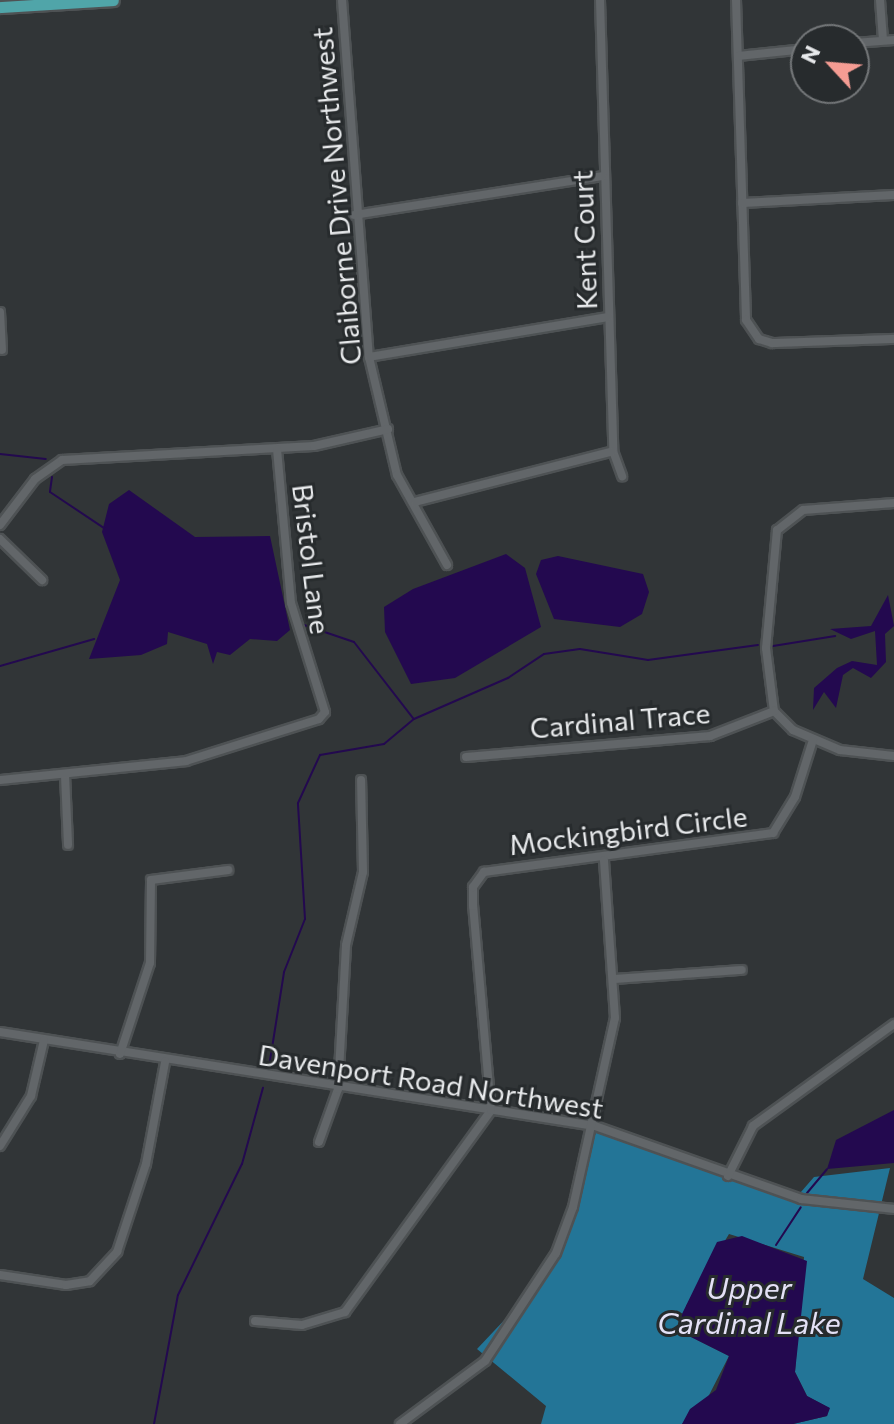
<!DOCTYPE html>
<html>
<head>
<meta charset="utf-8">
<style>
	body { margin:0 }
	#map { position:relative; width:894px; height:1424px; overflow:hidden; background:#313537; font-family:Commissioner,sans-serif }
	div>[style] { position:absolute }
	[style*='--x'] { left:calc(var(--x)*1px); top:calc(var(--y)*1px); width:calc(var(--w)*1px); rotate:calc(var(--a)*1deg) }
	.forest>* { inset:0; background:#237597 }
	.water>* { inset:0; background:#23094f }
	.stream>* { height:2px; margin:-1px; padding:0 1px; transform-origin:1px; border-radius:1px; background:#23094f }
	.roads { filter:drop-shadow(2px 0 #4e5254) drop-shadow(-2px 0 #4e5254) drop-shadow(0 2px #4e5254) drop-shadow(0 -2px #4e5254) }
	.minor>* { height:8px; margin:-4px; padding:0 4px; transform-origin:4px; border-radius:4px; background:#626669 }
	.major>* { height:11px; margin:-5.5px; padding:0 5.5px; transform-origin:5.5px; border-radius:5.5px; background:#50a5a9 }
	span { translate:-50% -50%; white-space:nowrap; text-align:center; line-height:1.15; -webkit-text-stroke:6px #272b2d; paint-order:stroke }
	.street-label { font-size:28px; color:#e8eaec }
	.water-label { font-size:30px; color:#e4e1f6; font-style:italic }
	.north { position:absolute; left:790px; top:24px; width:80px; height:80px; box-sizing:border-box; background:#272b2d; border:2px solid #747779; border-radius:50%; rotate:296deg; font-size:22px; font-weight:700; line-height:32px; text-align:center; color:#e8eaec }
	.north::after { content:''; display:block; margin:auto; width:28px; height:36px; background:#f59c93; clip-path:polygon(50% 0,100% 100%,50% 72%,0 100%) }
</style>
</head>
<body>
<div id="map">
	<div class="forest">
		<i style="clip-path:polygon(596px 1132px,794px 1200px,814px 1177px,890px 1168px,863px 1279px,894px 1298px,894px 1424px,793px 1424px,827px 1416px,829px 1408px,807px 1396px,795px 1372px,804px 1257px,729px 1234px,686px 1306px,687px 1335px,729px 1356px,706px 1401px,682px 1424px,541px 1424px,546px 1406px,477px 1349px,527px 1296px,564px 1229px)"></i>
	</div>
	<div class="water">
		<i style="clip-path:polygon(129px 490px,195px 537px,270px 536px,290px 630px,277px 641px,250px 639px,230px 655px,217px 652px,213px 664px,207px 644px,168px 632px,167px 644px,141px 655px,89px 659px,120px 580px,102px 532px,109px 504px)"></i>
		<i style="clip-path:polygon(506px 554px,525px 568px,541px 627px,455px 678px,411px 684px,385px 632px,384px 607px,413px 589px)"></i>
		<i style="clip-path:polygon(558px 556px,643px 574px,649px 592px,642px 614px,620px 627px,554px 619px,536px 574px,541px 560px)"></i>
		<i style="clip-path:polygon(888px 595px,894px 626px,885px 634px,886px 662px,871px 678px,853px 668px,843px 675px,836px 708px,824px 692px,813px 710px,814px 688px,837px 668px,852px 661px,877px 665px,875px 631px,851px 639px,830px 629px,871px 626px)"></i>
		<i style="clip-path:polygon(894px 1110px,894px 1163px,827px 1169px,836px 1140px)"></i>
		<i style="clip-path:polygon(742px 1236px,807px 1261px,795px 1372px,807px 1396px,830px 1408px,827px 1416px,793px 1424px,682px 1424px,690px 1409px,716px 1390px,729px 1356px,687px 1335px,681px 1316px,717px 1242px)"></i>
	</div>
	<div class="stream">
		<i style="--x:0;--y:454;--w:46;--a:6.2"></i>
		<i style="--x:52;--y:477;--w:15;--a:98"></i>
		<i style="--x:50;--y:492;--w:65;--a:33.7"></i>
		<i style="--x:301;--y:624;--w:56;--a:18.8"></i>
		<i style="--x:354;--y:642;--w:96;--a:52.2"></i>
		<i style="--x:773;--y:646;--w:63;--a:-9.2"></i>
		<i style="--x:0;--y:666;--w:98;--a:-16"></i>
		<i style="--x:269;--y:1067;--w:96;--a:-81"></i>
		<i style="--x:284;--y:972;--w:57;--a:-68.4"></i>
		<i style="--x:305;--y:919;--w:116;--a:-93.5"></i>
		<i style="--x:298;--y:803;--w:53;--a:-65.4"></i>
		<i style="--x:320;--y:755;--w:65;--a:-9.8"></i>
		<i style="--x:384;--y:744;--w:39;--a:-40"></i>
		<i style="--x:414;--y:719;--w:103;--a:-23.6"></i>
		<i style="--x:508;--y:678;--w:43;--a:-33.7"></i>
		<i style="--x:544;--y:654;--w:36;--a:-8"></i>
		<i style="--x:580;--y:649;--w:69;--a:9.2"></i>
		<i style="--x:648;--y:660;--w:111;--a:-7.8"></i>
		<i style="--x:807;--y:1193;--w:31;--a:-50"></i>
		<i style="--x:776;--y:1245;--w:45;--a:-56.7"></i>
		<i style="--x:154;--y:1424;--w:131;--a:-79.5"></i>
		<i style="--x:178;--y:1295;--w:146;--a:-64"></i>
		<i style="--x:242;--y:1164;--w:79;--a:-74.6"></i>
	</div>
	<div class="roads">
		<div class="minor">
			<i style="--x:342;--y:0;--w:358;--a:85.7"></i>
			<i style="--x:369;--y:357;--w:121;--a:76.7"></i>
			<i style="--x:397;--y:475;--w:103;--a:60.9"></i>
			<i style="--x:600;--y:0;--w:451;--a:88.3"></i>
			<i style="--x:613;--y:451;--w:27;--a:70"></i>
			<i style="--x:736;--y:0;--w:320;--a:88.2"></i>
			<i style="--x:746;--y:320;--w:23;--a:56"></i>
			<i style="--x:759;--y:339;--w:14;--a:17"></i>
			<i style="--x:772;--y:343;--w:122;--a:-1.9"></i>
			<i style="--x:880;--y:0;--w:40;--a:85.7"></i>
			<i style="--x:854;--y:43;--w:40;--a:-4.3"></i>
			<i style="--x:738;--y:56;--w:68;--a:-5.9"></i>
			<i style="--x:742;--y:203;--w:152;--a:-3"></i>
			<i style="--x:354;--y:215;--w:252;--a:-8.9"></i>
			<i style="--x:0;--y:312;--w:38;--a:87"></i>
			<i style="--x:369;--y:357;--w:243;--a:-9.5"></i>
			<i style="--x:415;--y:502;--w:204;--a:-14.4"></i>
			<i style="--x:894;--y:503;--w:91;--a:175.6"></i>
			<i style="--x:803;--y:510;--w:33;--a:142"></i>
			<i style="--x:777;--y:530;--w:119;--a:95.3"></i>
			<i style="--x:766;--y:648;--w:64;--a:82.8"></i>
			<i style="--x:774;--y:711;--w:27;--a:45"></i>
			<i style="--x:793;--y:730;--w:51;--a:23.1"></i>
			<i style="--x:840;--y:750;--w:54;--a:6.3"></i>
			<i style="--x:0;--y:525;--w:58;--a:-52.7"></i>
			<i style="--x:35;--y:479;--w:33;--a:-35"></i>
			<i style="--x:62;--y:460;--w:252;--a:-3.2"></i>
			<i style="--x:314;--y:446;--w:76;--a:-12.9"></i>
			<i style="--x:0;--y:539;--w:59;--a:44.3"></i>
			<i style="--x:466;--y:757;--w:245;--a:-4.9"></i>
			<i style="--x:710;--y:736;--w:69;--a:-21.3"></i>
			<i style="--x:65;--y:775;--w:70;--a:87.5"></i>
			<i style="--x:0;--y:780;--w:187;--a:-5.8"></i>
			<i style="--x:186;--y:761;--w:139;--a:-17.5"></i>
			<i style="--x:319;--y:719;--w:9;--a:-49"></i>
			<i style="--x:325;--y:712;--w:114;--a:-107.3"></i>
			<i style="--x:291;--y:603;--w:154;--a:-95.2"></i>
			<i style="--x:615;--y:979;--w:127;--a:-4.1"></i>
			<i style="--x:0;--y:1032;--w:602;--a:8.98"></i>
			<i style="--x:595;--y:1126;--w:219;--a:19.5"></i>
			<i style="--x:801;--y:1199;--w:94;--a:6.1"></i>
			<i style="--x:120;--y:1054;--w:96;--a:-71.8"></i>
			<i style="--x:150;--y:963;--w:83;--a:-89.3"></i>
			<i style="--x:151;--y:880;--w:78;--a:-7.4"></i>
			<i style="--x:319;--y:1142;--w:56;--a:-70.3"></i>
			<i style="--x:338;--y:1089;--w:144;--a:-86.8"></i>
			<i style="--x:346;--y:945;--w:75;--a:-76.9"></i>
			<i style="--x:363;--y:872;--w:92;--a:-91.2"></i>
			<i style="--x:0;--y:1146;--w:59;--a:-58.2"></i>
			<i style="--x:31;--y:1096;--w:57;--a:-76.9"></i>
			<i style="--x:728;--y:1176;--w:56;--a:-63.4"></i>
			<i style="--x:753;--y:1126;--w:174;--a:-35.9"></i>
			<i style="--x:0;--y:1275;--w:67;--a:8.6"></i>
			<i style="--x:66;--y:1285;--w:24;--a:-9"></i>
			<i style="--x:90;--y:1281;--w:40;--a:-47"></i>
			<i style="--x:117;--y:1252;--w:93;--a:-71.8"></i>
			<i style="--x:146;--y:1164;--w:104;--a:-79.4"></i>
			<i style="--x:255;--y:1321;--w:47;--a:4.9"></i>
			<i style="--x:302;--y:1325;--w:45;--a:-16.8"></i>
			<i style="--x:345;--y:1312;--w:249;--a:-54.1"></i>
			<i style="--x:491;--y:1110;--w:205;--a:-95"></i>
			<i style="--x:473;--y:906;--w:19;--a:-90"></i>
			<i style="--x:473;--y:887;--w:19;--a:-54"></i>
			<i style="--x:484;--y:872;--w:292;--a:-7.7"></i>
			<i style="--x:773;--y:833;--w:42;--a:-58.6"></i>
			<i style="--x:795;--y:797;--w:60;--a:-72.5"></i>
			<i style="--x:400;--y:1424;--w:106;--a:-36.5"></i>
			<i style="--x:485;--y:1361;--w:129;--a:-56.7"></i>
			<i style="--x:556;--y:1253;--w:49;--a:-69.7"></i>
			<i style="--x:573;--y:1207;--w:194;--a:-77.5"></i>
			<i style="--x:615;--y:1018;--w:158;--a:-94"></i>
		</div>
		<div class="major">
			<i style="--x:0;--y:7;--w:113;--a:-3.5"></i>
		</div>
	</div>
	<div class="street-label">
		<span style="left:336px;top:196px;rotate:-95deg">Claiborne Drive Northwest</span>
		<span style="left:584px;top:240px;rotate:-92deg">Kent Court</span>
		<span style="left:312px;top:559px;rotate:83deg">Bristol Lane</span>
		<span style="left:620px;top:720px;rotate:-5deg">Cardinal Trace</span>
		<span style="left:628px;top:830px;rotate:-7deg">Mockingbird Circle</span>
		<span style="left:431px;top:1081px;rotate:9deg">Davenport Road Northwest</span>
	</div>
	<div class="water-label">
		<span style="left:749px;top:1304px">Upper<br>Cardinal Lake</span>
	</div>
	<div class="north">N</div>
</div>
</body>
</html>
